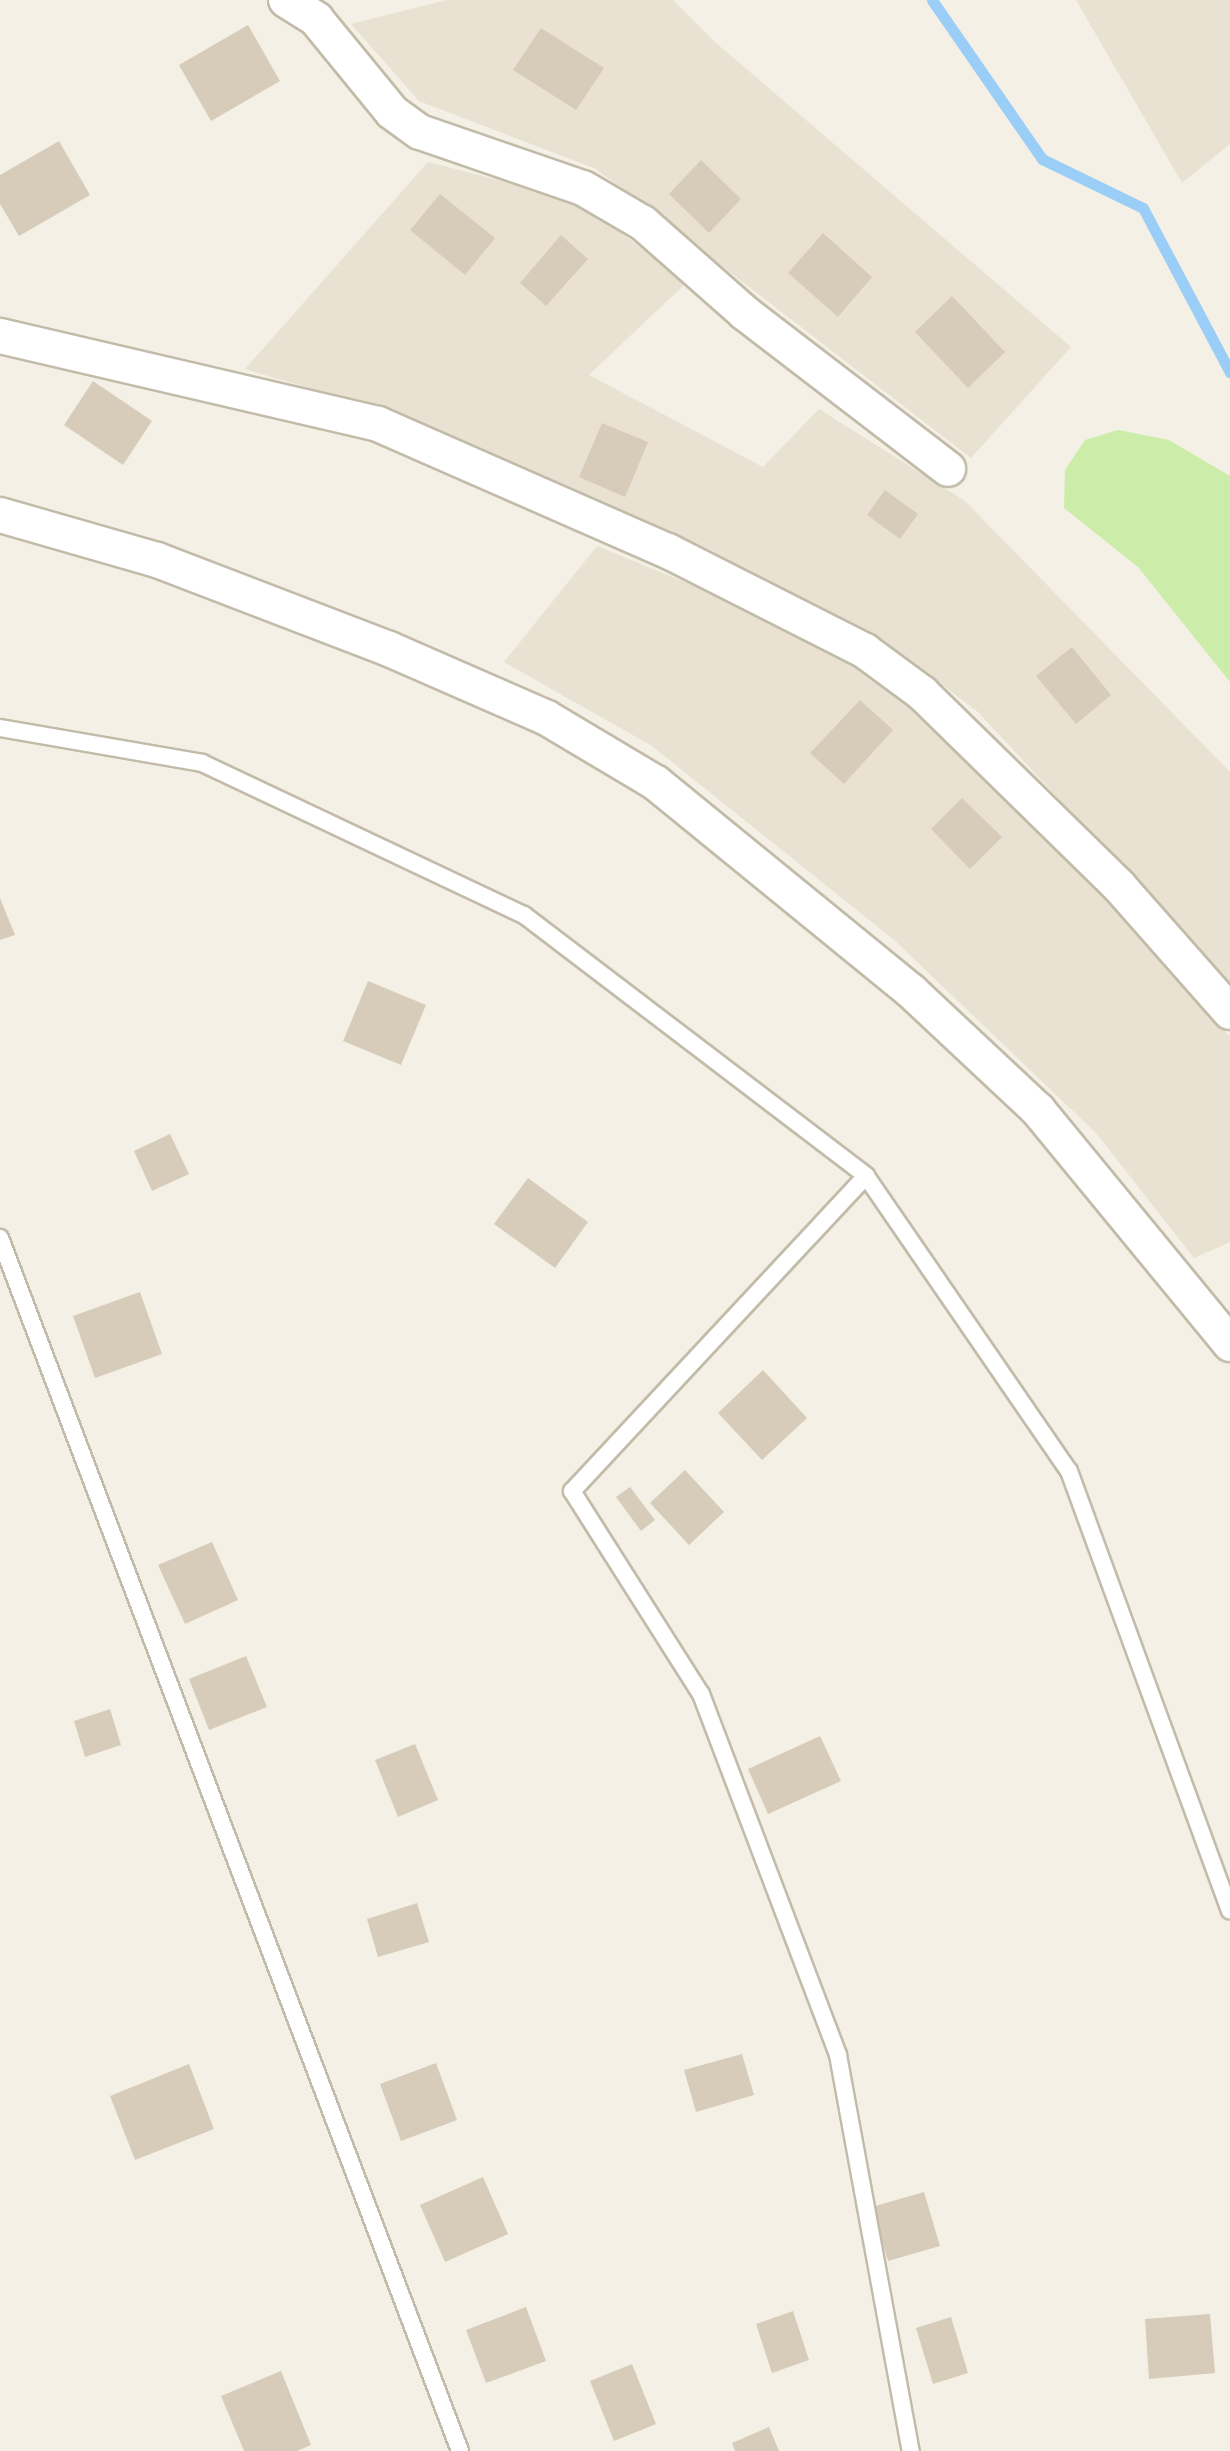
<!DOCTYPE html>
<html>
<head>
<meta charset="utf-8">
<style>
	body { margin:0 }
	#map { position:relative; width:1230px; height:2451px; overflow:hidden; background:#f4f0e5; font-family:"Fira Sans Condensed",sans-serif }
	div>[style] { position:absolute }
	[style*='--x'] { left:calc(var(--x)*1px); top:calc(var(--y)*1px); width:calc(var(--w)*1px); rotate:calc(var(--a)*1deg) }
	.residential>* { inset:0; background:#e9e2d2 }
	.green>* { inset:0; background:#cceda9 }
	.stream>* { height:11px; margin:-5.5px; padding:0 5.5px; transform-origin:5.5px; border-radius:5.5px; background:#9bcef7 }
	.building>* { inset:0; background:#d7ccb9 }
	.roads { filter:drop-shadow(2px 0 #c3bba9) drop-shadow(-2px 0 #c3bba9) drop-shadow(0 2px #c3bba9) drop-shadow(0 -2px #c3bba9) }
	.lane>* { height:16px; margin:-8px; padding:0 8px; transform-origin:8px; border-radius:8px; background:#fff }
	.street>* { height:34px; margin:-17px; padding:0 17px; transform-origin:17px; border-radius:17px; background:#fff }
	span { translate:-50% -50%; white-space:nowrap; text-align:center; line-height:1.15; -webkit-text-stroke:6px #fff; paint-order:stroke }
</style>
</head>
<body>
<div id="map">
	<div class="residential">
		<i style="clip-path:polygon(447px 0,673px 0,715px 42px,1071px 347px,971px 458px,596px 169px,419px 101px,351px 24px)"></i>
		<i style="clip-path:polygon(1076px 0,1230px 0,1230px 144px,1182px 183px)"></i>
		<i style="clip-path:polygon(428px 162px,580px 201px,686px 283px,589px 375px,763px 467px,819px 409px,965px 501px,1230px 772px,1230px 994px,1189px 939px,978px 712px,883px 640px,566px 492px,366px 405px,245px 369px)"></i>
		<i style="clip-path:polygon(597px 546px,753px 610px,899px 690px,1061px 844px,1230px 1037px,1230px 1242px,1194px 1258px,1096px 1133px,893px 939px,652px 746px,504px 662px)"></i>
	</div>
	<div class="green">
		<i style="clip-path:polygon(1118px 430px,1169px 440px,1230px 476px,1230px 682px,1138px 567px,1064px 508px,1065px 470px,1085px 440px)"></i>
	</div>
	<div class="stream">
		<i style="--x:932;--y:0;--w:193;--a:55.3"></i>
		<i style="--x:1042;--y:159;--w:112;--a:25.9"></i>
		<i style="--x:1143;--y:208;--w:186;--a:62.1"></i>
	</div>
	<div class="building">
		<i style="clip-path:polygon(248px 25px,280px 81px,211px 121px,179px 65px)"></i>
		<i style="clip-path:polygon(541px 28px,604px 68px,576px 110px,513px 70px)"></i>
		<i style="clip-path:polygon(59px 141px,90px 195px,19px 236px,0 204px,0 175px)"></i>
		<i style="clip-path:polygon(701px 160px,741px 199px,709px 233px,669px 194px)"></i>
		<i style="clip-path:polygon(440px 194px,495px 238px,465px 275px,410px 230px)"></i>
		<i style="clip-path:polygon(823px 233px,872px 277px,838px 317px,788px 273px)"></i>
		<i style="clip-path:polygon(561px 235px,588px 259px,546px 306px,520px 283px)"></i>
		<i style="clip-path:polygon(952px 296px,1005px 352px,968px 388px,915px 332px)"></i>
		<i style="clip-path:polygon(93px 381px,152px 421px,123px 465px,64px 425px)"></i>
		<i style="clip-path:polygon(602px 423px,648px 442px,625px 497px,579px 477px)"></i>
		<i style="clip-path:polygon(885px 490px,918px 514px,900px 539px,867px 515px)"></i>
		<i style="clip-path:polygon(1072px 647px,1111px 695px,1076px 724px,1036px 676px)"></i>
		<i style="clip-path:polygon(860px 700px,893px 730px,844px 784px,810px 753px)"></i>
		<i style="clip-path:polygon(962px 798px,1002px 837px,970px 869px,931px 829px)"></i>
		<i style="clip-path:polygon(0 898px,15px 935px,0 940px)"></i>
		<i style="clip-path:polygon(368px 981px,426px 1005px,401px 1065px,343px 1041px)"></i>
		<i style="clip-path:polygon(170px 1134px,189px 1174px,152px 1191px,134px 1151px)"></i>
		<i style="clip-path:polygon(528px 1178px,588px 1222px,555px 1268px,494px 1224px)"></i>
		<i style="clip-path:polygon(140px 1292px,162px 1354px,95px 1378px,73px 1316px)"></i>
		<i style="clip-path:polygon(763px 1370px,807px 1418px,762px 1460px,718px 1413px)"></i>
		<i style="clip-path:polygon(685px 1470px,724px 1512px,689px 1545px,650px 1503px)"></i>
		<i style="clip-path:polygon(630px 1487px,655px 1520px,641px 1531px,616px 1497px)"></i>
		<i style="clip-path:polygon(212px 1542px,238px 1600px,185px 1624px,158px 1565px)"></i>
		<i style="clip-path:polygon(246px 1656px,267px 1707px,209px 1730px,189px 1679px)"></i>
		<i style="clip-path:polygon(110px 1709px,121px 1745px,85px 1757px,74px 1721px)"></i>
		<i style="clip-path:polygon(820px 1736px,841px 1781px,768px 1814px,748px 1769px)"></i>
		<i style="clip-path:polygon(415px 1744px,438px 1800px,398px 1817px,375px 1760px)"></i>
		<i style="clip-path:polygon(417px 1903px,429px 1942px,378px 1957px,367px 1919px)"></i>
		<i style="clip-path:polygon(742px 2054px,754px 2095px,696px 2112px,684px 2070px)"></i>
		<i style="clip-path:polygon(436px 2063px,457px 2120px,401px 2141px,380px 2084px)"></i>
		<i style="clip-path:polygon(189px 2064px,214px 2129px,135px 2160px,110px 2096px)"></i>
		<i style="clip-path:polygon(483px 2177px,508px 2234px,445px 2262px,420px 2205px)"></i>
		<i style="clip-path:polygon(924px 2192px,940px 2246px,888px 2261px,872px 2207px)"></i>
		<i style="clip-path:polygon(526px 2307px,546px 2361px,486px 2383px,466px 2330px)"></i>
		<i style="clip-path:polygon(793px 2311px,809px 2360px,772px 2373px,756px 2324px)"></i>
		<i style="clip-path:polygon(1210px 2314px,1215px 2373px,1149px 2379px,1145px 2319px)"></i>
		<i style="clip-path:polygon(951px 2317px,968px 2373px,933px 2384px,916px 2328px)"></i>
		<i style="clip-path:polygon(632px 2364px,656px 2424px,614px 2441px,590px 2381px)"></i>
		<i style="clip-path:polygon(281px 2371px,311px 2445px,297px 2451px,244px 2451px,221px 2396px)"></i>
		<i style="clip-path:polygon(769px 2427px,779px 2451px,735px 2451px,732px 2443px)"></i>
	</div>
	<div class="roads">
		<div class="lane">
			<i style="--x:0;--y:728;--w:205;--a:9.8"></i>
			<i style="--x:202;--y:763;--w:356;--a:25.3"></i>
			<i style="--x:524;--y:915;--w:430;--a:37.3"></i>
			<i style="--x:866;--y:1176;--w:358;--a:55.5"></i>
			<i style="--x:1069;--y:1471;--w:468;--a:69.9"></i>
			<i style="--x:866;--y:1176;--w:431;--a:133"></i>
			<i style="--x:572;--y:1491;--w:241;--a:57.6"></i>
			<i style="--x:701;--y:1694;--w:386;--a:69.2"></i>
			<i style="--x:838;--y:2055;--w:403;--a:79.6"></i>
			<i style="--x:0;--y:1238;--w:1297;--a:69.23"></i>
		</div>
		<div class="street">
			<i style="--x:286;--y:0;--w:36;--a:32"></i>
			<i style="--x:316;--y:19;--w:120;--a:50.7"></i>
			<i style="--x:392;--y:112;--w:34;--a:36"></i>
			<i style="--x:420;--y:132;--w:172;--a:19"></i>
			<i style="--x:583;--y:188;--w:69;--a:30.3"></i>
			<i style="--x:643;--y:223;--w:136;--a:41.4"></i>
			<i style="--x:745;--y:313;--w:256;--a:37.5"></i>
			<i style="--x:0;--y:336;--w:388;--a:13.1"></i>
			<i style="--x:378;--y:424;--w:317;--a:23.7"></i>
			<i style="--x:668;--y:551;--w:221;--a:26.9"></i>
			<i style="--x:865;--y:651;--w:71;--a:36.4"></i>
			<i style="--x:922;--y:693;--w:276;--a:44.4"></i>
			<i style="--x:1119;--y:886;--w:168;--a:48.6"></i>
			<i style="--x:0;--y:515;--w:163;--a:16"></i>
			<i style="--x:157;--y:560;--w:248;--a:21"></i>
			<i style="--x:389;--y:649;--w:172;--a:23.6"></i>
			<i style="--x:547;--y:718;--w:127;--a:30.8"></i>
			<i style="--x:656;--y:783;--w:330;--a:39.2"></i>
			<i style="--x:912;--y:992;--w:173;--a:43.1"></i>
			<i style="--x:1038;--y:1110;--w:303;--a:50.6"></i>
		</div>
	</div>
</div>
</body>
</html>
